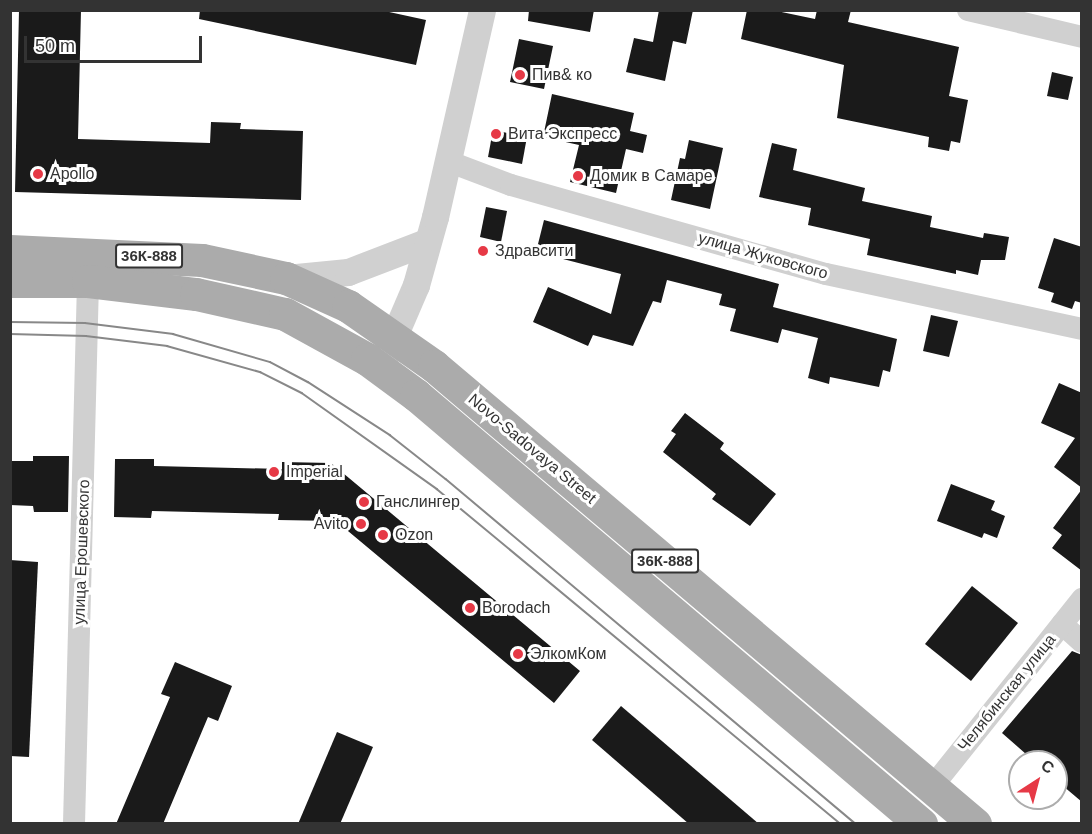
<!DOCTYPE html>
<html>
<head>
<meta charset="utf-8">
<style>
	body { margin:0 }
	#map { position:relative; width:1092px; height:834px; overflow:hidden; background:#fff; font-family:Arial,sans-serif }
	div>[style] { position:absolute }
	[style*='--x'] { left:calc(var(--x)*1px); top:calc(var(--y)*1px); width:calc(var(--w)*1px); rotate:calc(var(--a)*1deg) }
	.building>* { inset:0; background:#1a1a1a }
	.minor>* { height:22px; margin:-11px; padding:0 11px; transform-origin:11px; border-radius:11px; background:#d0d0d0 }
	.tertiary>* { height:27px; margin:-13.5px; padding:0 13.5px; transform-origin:13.5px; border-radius:13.5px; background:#d0d0d0 }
	.primary>* { height:33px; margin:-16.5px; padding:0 16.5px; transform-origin:16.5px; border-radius:16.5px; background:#ababab }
	.tram>* { height:1.5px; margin:-0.75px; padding:0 0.75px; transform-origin:0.75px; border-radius:0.75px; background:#888 }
	.dots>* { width:16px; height:16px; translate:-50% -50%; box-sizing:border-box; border:3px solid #fff; border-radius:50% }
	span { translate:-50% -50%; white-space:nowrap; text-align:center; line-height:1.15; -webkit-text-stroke:6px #fff; paint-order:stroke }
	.shield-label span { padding:2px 4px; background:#fff; border:2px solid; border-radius:4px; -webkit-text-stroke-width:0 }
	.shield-label { font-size:15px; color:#333; font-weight:700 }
	.poi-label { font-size:16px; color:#333 }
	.left { translate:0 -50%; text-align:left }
	.right { translate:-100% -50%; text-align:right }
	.street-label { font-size:16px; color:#333 }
	.frame { position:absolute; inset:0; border:12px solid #333; pointer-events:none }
	.north { position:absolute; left:1008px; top:750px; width:60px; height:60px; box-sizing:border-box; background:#fff; border:2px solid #adadad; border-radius:50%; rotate:36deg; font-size:16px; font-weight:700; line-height:24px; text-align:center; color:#333 }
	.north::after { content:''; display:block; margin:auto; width:21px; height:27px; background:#e63946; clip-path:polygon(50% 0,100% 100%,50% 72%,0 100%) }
	.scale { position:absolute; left:24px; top:36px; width:178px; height:27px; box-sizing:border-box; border:3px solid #333; border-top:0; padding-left:8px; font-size:18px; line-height:21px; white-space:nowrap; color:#333; -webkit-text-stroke:4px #fff; paint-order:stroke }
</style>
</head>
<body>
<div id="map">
	<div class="building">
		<i style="clip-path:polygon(19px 10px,81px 10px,78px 139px,210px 143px,211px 122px,241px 123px,240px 129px,303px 131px,301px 200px,15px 192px)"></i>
		<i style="clip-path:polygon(200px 10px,380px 10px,426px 20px,416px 65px,199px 19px)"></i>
		<i style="clip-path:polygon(529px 10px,594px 10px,590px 32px,528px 21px)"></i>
		<i style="clip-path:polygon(659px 10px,693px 10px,686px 44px,673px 41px,665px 81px,626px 72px,634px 38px,653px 42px)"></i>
		<i style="clip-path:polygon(747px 10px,772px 10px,815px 19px,817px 10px,851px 10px,848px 22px,959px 47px,949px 96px,968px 100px,960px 143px,951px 141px,949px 151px,928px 147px,929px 137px,837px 118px,844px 65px,741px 39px)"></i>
		<i style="clip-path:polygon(519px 39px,553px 46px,544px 89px,510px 82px)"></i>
		<i style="clip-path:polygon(1052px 72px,1073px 77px,1068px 100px,1047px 96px)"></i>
		<i style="clip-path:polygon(552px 94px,634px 113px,630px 131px,647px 135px,643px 153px,626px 149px,616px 193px,570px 182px,579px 145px,543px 137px)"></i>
		<i style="clip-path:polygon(493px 130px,527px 137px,522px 164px,488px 157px)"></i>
		<i style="clip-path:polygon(689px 140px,723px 148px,710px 209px,671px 200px,680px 158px,685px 159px)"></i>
		<i style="clip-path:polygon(772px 143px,797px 149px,793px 170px,865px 188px,862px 201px,932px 216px,930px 227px,983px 238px,984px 233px,1009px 237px,1005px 260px,981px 260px,978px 275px,956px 270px,956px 274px,867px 255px,870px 239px,808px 225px,811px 208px,759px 197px)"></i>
		<i style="clip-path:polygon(486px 207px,507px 211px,501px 242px,480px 237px)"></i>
		<i style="clip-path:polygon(544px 220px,779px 284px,773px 307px,897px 339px,890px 372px,883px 370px,879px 387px,830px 377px,829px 384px,808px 378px,818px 338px,782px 329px,778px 343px,730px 331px,736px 309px,719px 305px,722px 294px,667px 280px,661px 303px,653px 301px,633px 346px,593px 335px,588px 346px,533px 322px,548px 287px,611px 314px,621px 274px,536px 252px)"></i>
		<i style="clip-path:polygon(1054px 238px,1082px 247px,1082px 303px,1075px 301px,1072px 309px,1051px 302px,1054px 293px,1038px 288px)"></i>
		<i style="clip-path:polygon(931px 315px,958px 321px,949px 357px,923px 351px)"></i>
		<i style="clip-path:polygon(1059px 383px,1082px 393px,1082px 488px,1054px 467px,1075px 438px,1041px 423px)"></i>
		<i style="clip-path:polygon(685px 413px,724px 443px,720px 449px,776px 494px,750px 526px,712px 499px,716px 494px,663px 452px,676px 434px,671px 431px)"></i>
		<i style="clip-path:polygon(33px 456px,69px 456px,68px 512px,34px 512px,33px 506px,10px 505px,10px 461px,33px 461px)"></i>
		<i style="clip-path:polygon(115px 459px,154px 459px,154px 466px,282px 469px,282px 462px,331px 463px,580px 671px,554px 703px,336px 521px,278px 520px,279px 514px,152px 511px,151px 518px,114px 517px)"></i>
		<i style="clip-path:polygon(951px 484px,995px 501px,991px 510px,1005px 516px,997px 538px,984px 533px,982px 538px,937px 521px)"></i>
		<i style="clip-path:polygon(1082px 489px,1082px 571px,1052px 548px,1062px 535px,1053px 528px)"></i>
		<i style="clip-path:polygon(10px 560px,38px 562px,29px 757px,10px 756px)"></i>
		<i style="clip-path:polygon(972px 586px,1018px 623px,971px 681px,925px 644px)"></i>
		<i style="clip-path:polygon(1072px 651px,1082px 655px,1082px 802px,1056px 780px,1056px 762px,1035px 762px,1002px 733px)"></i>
		<i style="clip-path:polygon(175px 662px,232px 686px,218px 721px,208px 717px,163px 824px,116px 824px,170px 697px,161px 694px)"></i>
		<i style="clip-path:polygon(621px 706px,759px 824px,689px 824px,592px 740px)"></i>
		<i style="clip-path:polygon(337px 732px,373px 747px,340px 824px,298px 824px)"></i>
	</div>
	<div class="minor">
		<i style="--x:968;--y:10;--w:117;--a:13.3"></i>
		<i style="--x:450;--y:162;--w:65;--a:20.7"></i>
		<i style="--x:511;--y:185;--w:327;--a:15.8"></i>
		<i style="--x:826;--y:274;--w:262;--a:12.1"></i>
		<i style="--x:1062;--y:624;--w:27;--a:42"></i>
		<i style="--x:932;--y:787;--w:241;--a:-51.4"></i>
		<i style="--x:74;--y:824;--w:543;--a:-88.52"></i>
	</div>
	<div class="tertiary">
		<i style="--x:286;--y:278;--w:62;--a:-5.5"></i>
		<i style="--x:348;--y:272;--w:84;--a:-21"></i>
		<i style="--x:386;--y:355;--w:76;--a:-66.8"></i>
		<i style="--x:416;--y:285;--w:71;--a:-74.4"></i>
		<i style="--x:435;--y:217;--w:212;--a:-77.2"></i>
	</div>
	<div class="primary">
		<i style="--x:10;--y:251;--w:192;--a:2.7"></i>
		<i style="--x:202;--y:260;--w:86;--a:12.1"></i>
		<i style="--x:286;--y:278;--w:68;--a:24.3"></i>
		<i style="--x:348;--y:306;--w:105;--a:34.9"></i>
		<i style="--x:434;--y:366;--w:709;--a:40.25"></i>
		<i style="--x:10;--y:281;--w:78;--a:0"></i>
		<i style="--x:88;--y:281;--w:109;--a:6.9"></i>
		<i style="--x:196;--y:294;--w:91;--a:12.7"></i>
		<i style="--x:285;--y:314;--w:94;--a:28.8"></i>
		<i style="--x:367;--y:359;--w:61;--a:36.3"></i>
		<i style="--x:416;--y:395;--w:663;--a:40.35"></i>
	</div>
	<div class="tram">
		<i style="--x:10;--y:322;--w:75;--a:0.8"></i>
		<i style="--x:85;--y:323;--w:89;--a:7.1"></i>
		<i style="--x:173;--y:334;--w:101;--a:16.1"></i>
		<i style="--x:270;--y:362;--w:43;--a:27.8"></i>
		<i style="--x:308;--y:382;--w:98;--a:32.9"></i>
		<i style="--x:390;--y:435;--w:71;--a:38.2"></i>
		<i style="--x:446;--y:479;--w:536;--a:40.08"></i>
		<i style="--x:10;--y:334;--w:76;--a:1.5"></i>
		<i style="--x:86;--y:336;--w:82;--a:7"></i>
		<i style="--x:167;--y:346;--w:97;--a:15.6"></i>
		<i style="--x:260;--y:372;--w:47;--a:26.6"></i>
		<i style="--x:302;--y:393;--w:166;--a:35.4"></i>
		<i style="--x:437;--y:489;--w:525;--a:39.67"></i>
	</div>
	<div class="dots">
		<i style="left:520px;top:75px;background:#e63946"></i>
		<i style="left:496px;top:134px;background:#e63946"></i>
		<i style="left:38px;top:174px;background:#e63946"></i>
		<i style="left:578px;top:176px;background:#e63946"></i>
		<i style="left:483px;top:251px;background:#e63946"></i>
		<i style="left:274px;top:472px;background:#e63946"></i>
		<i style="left:364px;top:502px;background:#e63946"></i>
		<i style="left:361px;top:524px;background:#e63946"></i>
		<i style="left:383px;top:535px;background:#e63946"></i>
		<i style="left:470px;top:608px;background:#e63946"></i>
		<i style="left:518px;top:654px;background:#e63946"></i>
	</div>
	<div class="shield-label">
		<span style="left:149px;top:256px">36К-888</span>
		<span style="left:665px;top:561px">36К-888</span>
	</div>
	<div class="poi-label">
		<span class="left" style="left:532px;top:75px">Пив&amp; ко</span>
		<span class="left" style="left:508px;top:134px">Вита Экспресс</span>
		<span class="left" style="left:50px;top:174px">Apollo</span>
		<span class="left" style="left:590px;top:176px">Домик в Самаре</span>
		<span class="left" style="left:495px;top:251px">Здравсити</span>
		<span class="left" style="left:286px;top:472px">Imperial</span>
		<span class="left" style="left:376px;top:502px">Ганслингер</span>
		<span class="right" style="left:349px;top:524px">Avito</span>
		<span class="left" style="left:395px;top:535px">Ozon</span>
		<span class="left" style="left:482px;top:608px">Borodach</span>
		<span class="left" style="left:530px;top:654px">ЭлкомКом</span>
	</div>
	<div class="street-label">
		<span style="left:763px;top:256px;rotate:16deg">улица Жуковского</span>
		<span style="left:532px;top:449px;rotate:40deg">Novo-Sadovaya Street</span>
		<span style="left:82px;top:552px;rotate:-88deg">улица Ерошевского</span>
		<span style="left:1007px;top:693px;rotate:-51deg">Челябинская улица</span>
	</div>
	<div class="frame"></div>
	<div class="north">С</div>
	<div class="scale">50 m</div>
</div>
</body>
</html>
